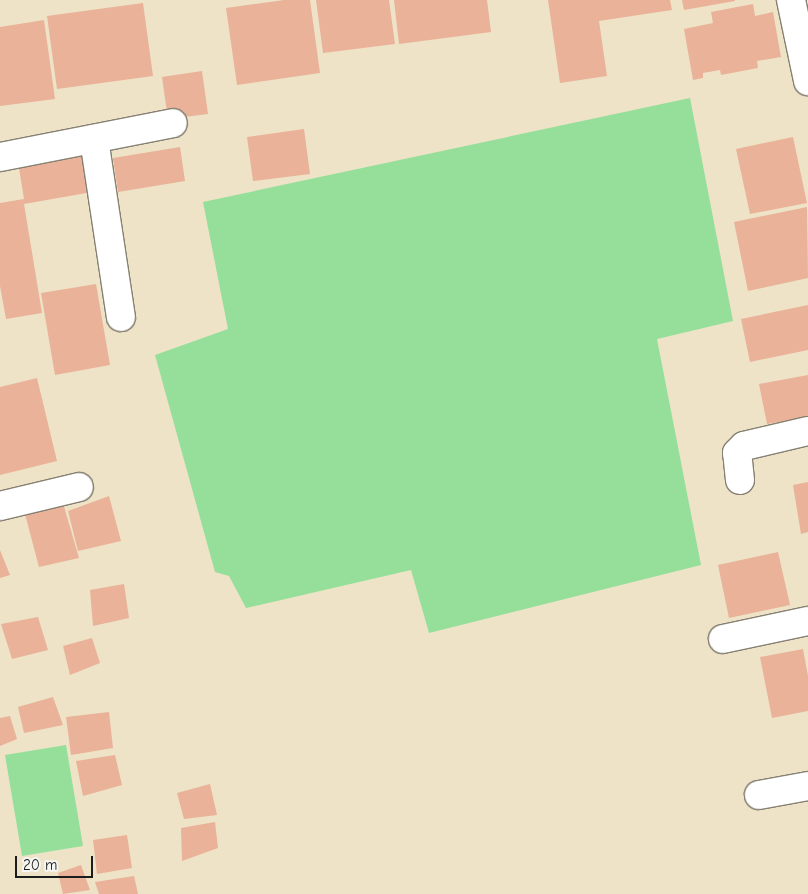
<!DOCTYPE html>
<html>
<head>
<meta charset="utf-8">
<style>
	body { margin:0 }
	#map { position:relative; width:808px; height:894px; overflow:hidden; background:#eee3c7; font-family:"Comic Neue",sans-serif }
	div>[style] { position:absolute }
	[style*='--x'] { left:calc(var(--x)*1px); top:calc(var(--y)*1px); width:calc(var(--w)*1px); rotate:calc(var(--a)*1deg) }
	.green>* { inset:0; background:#95df9b }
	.building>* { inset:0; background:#e9b299 }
	.roads { filter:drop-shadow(1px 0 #858072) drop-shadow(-1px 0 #858072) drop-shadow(0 1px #858072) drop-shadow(0 -1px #858072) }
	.minor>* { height:28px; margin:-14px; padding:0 14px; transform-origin:14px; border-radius:14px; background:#fff }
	span { translate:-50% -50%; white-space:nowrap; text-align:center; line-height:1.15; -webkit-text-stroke:4.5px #f6f6f2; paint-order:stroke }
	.scale { position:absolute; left:15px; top:856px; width:78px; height:22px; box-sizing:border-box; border:2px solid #1c1c1c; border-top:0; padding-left:6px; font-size:15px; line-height:18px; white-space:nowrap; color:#1c1c1c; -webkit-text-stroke:4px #f6f6f2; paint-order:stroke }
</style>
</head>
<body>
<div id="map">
	<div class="green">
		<i style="clip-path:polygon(690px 98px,733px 321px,657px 339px,701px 565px,429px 633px,411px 570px,246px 608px,229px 576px,215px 572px,155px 355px,228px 329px,203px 202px)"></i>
		<i style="clip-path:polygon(66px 745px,83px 846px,22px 856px,5px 755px)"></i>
	</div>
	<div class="building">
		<i style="clip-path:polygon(284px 0,310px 0,320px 73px,237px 85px,226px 8px)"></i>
		<i style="clip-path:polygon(316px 0,389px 0,395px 44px,323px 53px)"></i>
		<i style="clip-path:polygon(394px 0,487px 0,491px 32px,399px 44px)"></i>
		<i style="clip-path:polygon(548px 0,670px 0,672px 10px,599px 21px,607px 76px,560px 83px)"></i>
		<i style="clip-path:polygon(682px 0,735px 0,735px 1px,684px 10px)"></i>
		<i style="clip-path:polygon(143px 3px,153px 76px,57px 89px,47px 16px)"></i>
		<i style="clip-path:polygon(753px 4px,755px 16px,773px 12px,781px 57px,757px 61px,758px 68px,721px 75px,720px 70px,703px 73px,703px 78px,693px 80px,684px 29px,713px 23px,711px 12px)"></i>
		<i style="clip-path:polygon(44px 20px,55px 99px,0 106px,0 27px)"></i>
		<i style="clip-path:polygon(202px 71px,208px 114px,168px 119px,162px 77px)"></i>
		<i style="clip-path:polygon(304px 129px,310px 174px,253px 181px,247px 137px)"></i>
		<i style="clip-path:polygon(793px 137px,807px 203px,750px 214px,736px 149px)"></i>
		<i style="clip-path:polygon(180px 147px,185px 181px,118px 192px,113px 158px)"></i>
		<i style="clip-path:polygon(91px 150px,98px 191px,24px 204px,42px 313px,6px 319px,0 286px,0 203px,24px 199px,18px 162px)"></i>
		<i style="clip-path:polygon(807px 207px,808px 278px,748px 291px,734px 222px)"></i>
		<i style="clip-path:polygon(96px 284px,110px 365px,55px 375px,41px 293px)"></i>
		<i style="clip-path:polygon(808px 305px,808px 350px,750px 362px,741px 319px)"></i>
		<i style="clip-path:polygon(808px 375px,808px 417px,767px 424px,759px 384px)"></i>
		<i style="clip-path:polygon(37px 378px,57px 461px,0 475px,0 387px)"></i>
		<i style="clip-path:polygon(808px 482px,808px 532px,801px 534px,793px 485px)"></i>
		<i style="clip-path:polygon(109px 496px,121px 541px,78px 551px,68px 511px)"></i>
		<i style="clip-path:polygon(63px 503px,79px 558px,39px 567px,25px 514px)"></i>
		<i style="clip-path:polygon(0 550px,10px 575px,0 578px)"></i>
		<i style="clip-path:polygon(778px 552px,790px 605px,729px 618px,718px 565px)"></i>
		<i style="clip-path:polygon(124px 584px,129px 618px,93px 626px,90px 590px)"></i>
		<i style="clip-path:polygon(38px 617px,48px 650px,12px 659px,1px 624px)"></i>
		<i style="clip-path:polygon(92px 638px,100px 663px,70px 675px,63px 646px)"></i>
		<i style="clip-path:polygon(803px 649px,808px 676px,808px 711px,772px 718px,760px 657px)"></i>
		<i style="clip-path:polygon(53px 697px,63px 725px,24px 733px,18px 707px)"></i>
		<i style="clip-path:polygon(109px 712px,113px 748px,71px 755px,66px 717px)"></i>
		<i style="clip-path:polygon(10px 716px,17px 739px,0 746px,0 718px)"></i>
		<i style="clip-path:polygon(115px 755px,122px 785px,83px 796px,76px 761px)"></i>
		<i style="clip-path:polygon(210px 784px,217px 815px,184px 819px,177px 793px)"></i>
		<i style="clip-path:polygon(215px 822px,218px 848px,182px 861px,181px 828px)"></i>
		<i style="clip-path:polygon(127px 835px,132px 868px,97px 874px,93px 840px)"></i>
		<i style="clip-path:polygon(81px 865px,90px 890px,63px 894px,58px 873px)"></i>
		<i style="clip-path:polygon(134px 876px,138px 894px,99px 894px,95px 882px)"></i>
	</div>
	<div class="roads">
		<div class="minor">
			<i style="--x:791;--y:0;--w:83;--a:78.1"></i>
			<i style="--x:94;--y:139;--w:180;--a:81.4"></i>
			<i style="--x:0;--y:157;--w:176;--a:-11.1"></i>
			<i style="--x:740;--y:480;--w:27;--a:-96"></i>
			<i style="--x:737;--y:453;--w:10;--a:-45"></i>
			<i style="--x:744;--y:446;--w:66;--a:-13.2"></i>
			<i style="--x:0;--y:506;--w:81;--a:-13.5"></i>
			<i style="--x:723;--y:639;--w:87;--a:-12"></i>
			<i style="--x:759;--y:795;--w:50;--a:-10.4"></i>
		</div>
	</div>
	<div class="scale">20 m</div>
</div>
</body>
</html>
